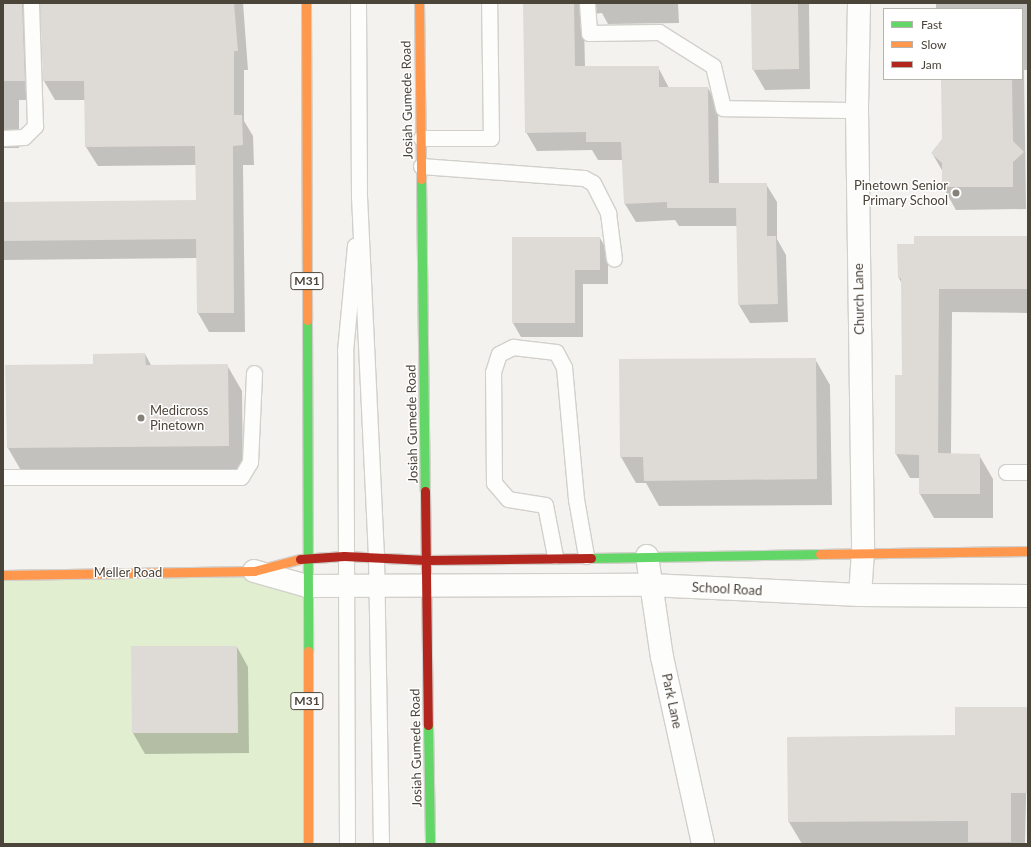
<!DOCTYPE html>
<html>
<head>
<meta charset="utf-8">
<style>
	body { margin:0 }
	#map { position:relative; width:1031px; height:847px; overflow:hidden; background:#f4f2ee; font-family:Lato,sans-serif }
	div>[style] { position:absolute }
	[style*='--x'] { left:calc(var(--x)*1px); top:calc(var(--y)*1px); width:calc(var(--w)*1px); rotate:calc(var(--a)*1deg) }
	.green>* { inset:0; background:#e1eecf }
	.shadow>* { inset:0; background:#0003 }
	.building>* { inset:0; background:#dedbd6 }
	.roads { filter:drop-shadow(1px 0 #d2d0cb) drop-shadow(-1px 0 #d2d0cb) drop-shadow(0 1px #d2d0cb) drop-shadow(0 -1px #d2d0cb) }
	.lane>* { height:15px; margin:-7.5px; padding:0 7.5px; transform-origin:7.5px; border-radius:7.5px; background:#fdfdfc }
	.street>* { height:22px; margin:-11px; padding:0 11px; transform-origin:11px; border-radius:11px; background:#fdfdfc }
	.fast>* { height:9px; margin:-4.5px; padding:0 4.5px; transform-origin:4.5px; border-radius:4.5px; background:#63d668 }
	.slow>* { height:9px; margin:-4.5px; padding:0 4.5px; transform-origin:4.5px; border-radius:4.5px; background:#ff974d }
	.jam>* { height:9px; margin:-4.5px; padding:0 4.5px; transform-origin:4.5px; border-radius:4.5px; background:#b3261e }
	.dots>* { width:11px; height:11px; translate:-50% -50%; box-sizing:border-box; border:2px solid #fff; border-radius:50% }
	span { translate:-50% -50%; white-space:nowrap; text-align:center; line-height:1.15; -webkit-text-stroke:3px #fff; paint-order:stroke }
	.shield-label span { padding:1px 3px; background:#fff; border:1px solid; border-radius:3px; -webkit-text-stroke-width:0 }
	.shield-label { font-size:12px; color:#4b4439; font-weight:700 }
	.street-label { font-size:13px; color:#4b4439 }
	.poi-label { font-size:13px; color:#4b4439 }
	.right { translate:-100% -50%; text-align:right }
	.left { translate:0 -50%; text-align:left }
	.frame { position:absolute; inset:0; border:4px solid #4b4439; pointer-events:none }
	.legend { position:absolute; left:883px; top:8px; width:140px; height:72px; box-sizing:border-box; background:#fff; border:1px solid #b7b4b0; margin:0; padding:5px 7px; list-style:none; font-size:12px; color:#4b4439 }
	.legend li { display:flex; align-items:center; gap:8px; height:20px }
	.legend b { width:20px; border:1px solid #b7b4b0 }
</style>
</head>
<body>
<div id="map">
	<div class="green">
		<i style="clip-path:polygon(304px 572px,305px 844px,3px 844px,3px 577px)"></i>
	</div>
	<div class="shadow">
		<i style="clip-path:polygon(3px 3px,243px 3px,248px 70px,244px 70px,244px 121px,253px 136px,254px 165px,243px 165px,245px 332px,209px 332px,198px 313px,197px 258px,3px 260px,3px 203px,197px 201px,196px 165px,98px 166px,86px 147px,86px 100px,55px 100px,44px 81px,41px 14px,38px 14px,35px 100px,19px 100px,19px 148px,3px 148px)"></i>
		<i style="clip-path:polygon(524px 3px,678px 3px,679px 23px,608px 24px,602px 13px,592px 14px,584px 25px,585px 67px,658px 67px,669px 88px,708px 88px,718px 107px,719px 184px,766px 184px,777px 202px,777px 239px,786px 255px,788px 322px,750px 323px,739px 305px,738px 226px,679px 226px,675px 220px,636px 222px,625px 204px,623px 160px,598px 160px,592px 150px,537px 151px,526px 132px)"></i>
		<i style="clip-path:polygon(752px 3px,809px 3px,810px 89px,765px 90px,753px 69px)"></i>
		<i style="clip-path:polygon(936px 3px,1028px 3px,1028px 70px,1024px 70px,1026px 209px,956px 210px,943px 187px,943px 172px,932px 153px,943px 140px,942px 79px,1022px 79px,1022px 9px,936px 9px)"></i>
		<i style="clip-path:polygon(1028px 237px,1028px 313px,952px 312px,951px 454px,979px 455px,993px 479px,993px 518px,934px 518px,920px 494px,920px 478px,910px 478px,896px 454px,902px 376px,902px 284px,899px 278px)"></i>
		<i style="clip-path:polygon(600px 238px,608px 252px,608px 284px,583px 284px,583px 337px,521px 337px,513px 323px)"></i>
		<i style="clip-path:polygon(145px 354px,151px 365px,227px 365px,242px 391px,243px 471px,23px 474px,8px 448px,94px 365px)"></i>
		<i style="clip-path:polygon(815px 359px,830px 385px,832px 505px,659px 506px,646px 483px,636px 483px,621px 457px,620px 360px)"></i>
		<i style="clip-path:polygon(132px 647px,237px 647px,248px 667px,249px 753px,145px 754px,133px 733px)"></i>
		<i style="clip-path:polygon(1028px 708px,1025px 844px,802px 844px,789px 822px,956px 736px)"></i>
	</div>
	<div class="building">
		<i style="clip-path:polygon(3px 3px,22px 3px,25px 81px,3px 81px)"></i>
		<i style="clip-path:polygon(40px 3px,234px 3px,238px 51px,234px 51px,234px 115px,242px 115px,243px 145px,233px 146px,234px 313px,197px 313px,196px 239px,3px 241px,3px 202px,196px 200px,195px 146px,85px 147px,84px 81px,43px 81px)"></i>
		<i style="clip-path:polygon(523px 3px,574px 3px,575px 66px,659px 66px,659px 87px,708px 87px,709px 183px,767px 183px,767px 236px,776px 236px,778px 304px,738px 305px,736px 208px,667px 208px,667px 202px,624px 204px,621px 142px,586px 142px,586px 132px,525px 133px)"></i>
		<i style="clip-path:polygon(751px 3px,798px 3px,799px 69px,752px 70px)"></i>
		<i style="clip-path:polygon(941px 79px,1012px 79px,1013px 141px,1024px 152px,1013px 162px,1013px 187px,942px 187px,942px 163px,931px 153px,942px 139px)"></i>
		<i style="clip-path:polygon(914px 236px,1028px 236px,1028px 289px,939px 289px,938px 453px,980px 454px,980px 494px,919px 494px,919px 455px,895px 454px,895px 375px,902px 375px,901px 278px,898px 278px,897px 244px,914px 244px)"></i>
		<i style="clip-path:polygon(512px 237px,600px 237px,600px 270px,575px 270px,575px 323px,512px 323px)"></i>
		<i style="clip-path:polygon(145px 353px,146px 365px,228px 364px,229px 446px,7px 448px,5px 365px,93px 364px,93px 354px)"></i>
		<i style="clip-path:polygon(816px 358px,817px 479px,644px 481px,643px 457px,620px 457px,619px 359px)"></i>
		<i style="clip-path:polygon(131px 646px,237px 646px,238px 733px,132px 733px)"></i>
		<i style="clip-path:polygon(955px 707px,1028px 707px,1028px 793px,1011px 793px,1011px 842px,968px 842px,968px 821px,788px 822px,787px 737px,955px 735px)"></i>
	</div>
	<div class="roads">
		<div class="lane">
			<i style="--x:358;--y:3;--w:193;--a:89.7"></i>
			<i style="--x:359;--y:196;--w:361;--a:87.3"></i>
			<i style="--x:376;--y:557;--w:287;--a:89"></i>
			<i style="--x:587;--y:3;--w:30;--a:86"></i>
			<i style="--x:589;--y:33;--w:70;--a:-0.8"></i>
			<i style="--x:659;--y:32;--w:64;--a:32.2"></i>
			<i style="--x:713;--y:66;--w:43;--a:76.6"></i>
			<i style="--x:723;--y:108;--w:134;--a:0.9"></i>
			<i style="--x:3;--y:138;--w:21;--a:-3"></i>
			<i style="--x:24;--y:137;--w:16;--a:-45"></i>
			<i style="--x:35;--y:126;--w:123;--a:-91.9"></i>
			<i style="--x:421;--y:138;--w:70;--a:0"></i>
			<i style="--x:491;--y:138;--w:135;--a:-90.8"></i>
			<i style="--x:421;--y:166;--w:163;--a:4.2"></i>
			<i style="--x:584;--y:178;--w:10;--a:29"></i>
			<i style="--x:593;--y:183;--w:34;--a:63"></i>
			<i style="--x:608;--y:213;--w:46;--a:82.6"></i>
			<i style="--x:1006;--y:472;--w:22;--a:0"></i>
			<i style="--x:3;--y:477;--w:238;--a:0"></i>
			<i style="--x:241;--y:477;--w:17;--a:-59"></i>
			<i style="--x:250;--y:462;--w:89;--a:-87.4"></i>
			<i style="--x:555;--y:556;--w:52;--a:-101.1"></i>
			<i style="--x:545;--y:505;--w:37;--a:-171"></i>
			<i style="--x:508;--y:499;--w:21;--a:-131"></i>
			<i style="--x:494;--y:483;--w:111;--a:-90.5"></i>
			<i style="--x:493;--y:372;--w:19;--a:-72"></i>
			<i style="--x:499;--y:354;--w:16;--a:-27"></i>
			<i style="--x:513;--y:347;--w:43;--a:6.6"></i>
			<i style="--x:556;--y:352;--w:17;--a:62"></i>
			<i style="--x:564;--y:367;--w:133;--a:84.8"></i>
			<i style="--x:576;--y:499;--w:58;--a:80"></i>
			<i style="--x:347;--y:844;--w:493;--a:-90.2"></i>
			<i style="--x:345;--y:351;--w:106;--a:-84.6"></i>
		</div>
		<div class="street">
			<i style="--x:859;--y:3;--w:107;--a:91.1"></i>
			<i style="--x:857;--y:110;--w:442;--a:89.2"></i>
			<i style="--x:863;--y:552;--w:43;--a:94"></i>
			<i style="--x:647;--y:556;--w:102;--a:81.6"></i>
			<i style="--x:662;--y:657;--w:191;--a:77.6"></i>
			<i style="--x:254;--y:571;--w:55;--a:15.8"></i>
			<i style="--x:307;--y:586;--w:342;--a:-0.2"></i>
			<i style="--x:649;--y:585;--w:211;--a:2.7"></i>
			<i style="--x:860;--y:595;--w:168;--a:0.3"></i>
		</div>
		<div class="fast">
			<i style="--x:421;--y:179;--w:312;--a:89.3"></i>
			<i style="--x:307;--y:320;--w:331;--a:89.8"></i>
			<i style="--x:591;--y:558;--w:229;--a:-1"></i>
			<i style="--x:428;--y:725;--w:119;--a:89"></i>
		</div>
		<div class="slow">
			<i style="--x:306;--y:3;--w:317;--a:89.8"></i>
			<i style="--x:419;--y:3;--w:176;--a:89.3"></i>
			<i style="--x:820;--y:554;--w:208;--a:-0.8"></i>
			<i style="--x:3;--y:575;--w:251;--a:-0.9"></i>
			<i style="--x:254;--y:571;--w:48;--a:-14.6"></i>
			<i style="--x:308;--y:651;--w:193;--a:90"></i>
		</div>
		<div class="jam">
			<i style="--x:425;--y:491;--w:234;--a:89.3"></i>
			<i style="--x:300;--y:559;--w:44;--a:-3.9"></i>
			<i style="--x:344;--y:556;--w:83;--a:2.8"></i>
			<i style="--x:427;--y:560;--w:164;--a:-0.7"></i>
		</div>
	</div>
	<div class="dots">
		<i style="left:956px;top:193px;background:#868178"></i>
		<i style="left:141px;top:418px;background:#868178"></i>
	</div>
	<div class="shield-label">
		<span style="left:307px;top:281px">M31</span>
		<span style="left:307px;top:701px">M31</span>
	</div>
	<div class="street-label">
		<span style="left:407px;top:100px;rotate:-91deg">Josiah Gumede Road</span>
		<span style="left:859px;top:299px;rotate:-91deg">Church Lane</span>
		<span style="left:412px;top:424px;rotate:-91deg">Josiah Gumede Road</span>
		<span style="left:128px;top:572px">Meller Road</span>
		<span style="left:727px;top:589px;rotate:3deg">School Road</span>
		<span style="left:672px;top:701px;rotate:78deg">Park Lane</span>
		<span style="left:416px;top:748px;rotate:-91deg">Josiah Gumede Road</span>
	</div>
	<div class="poi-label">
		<span class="right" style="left:948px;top:193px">Pinetown Senior<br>Primary School</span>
		<span class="left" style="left:150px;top:418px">Medicross<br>Pinetown</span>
	</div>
	<div class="frame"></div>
	<ul class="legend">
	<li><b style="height:5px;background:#63d668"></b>Fast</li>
	<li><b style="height:5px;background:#ff974d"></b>Slow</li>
	<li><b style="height:5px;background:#b3261e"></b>Jam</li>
	</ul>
</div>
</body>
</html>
